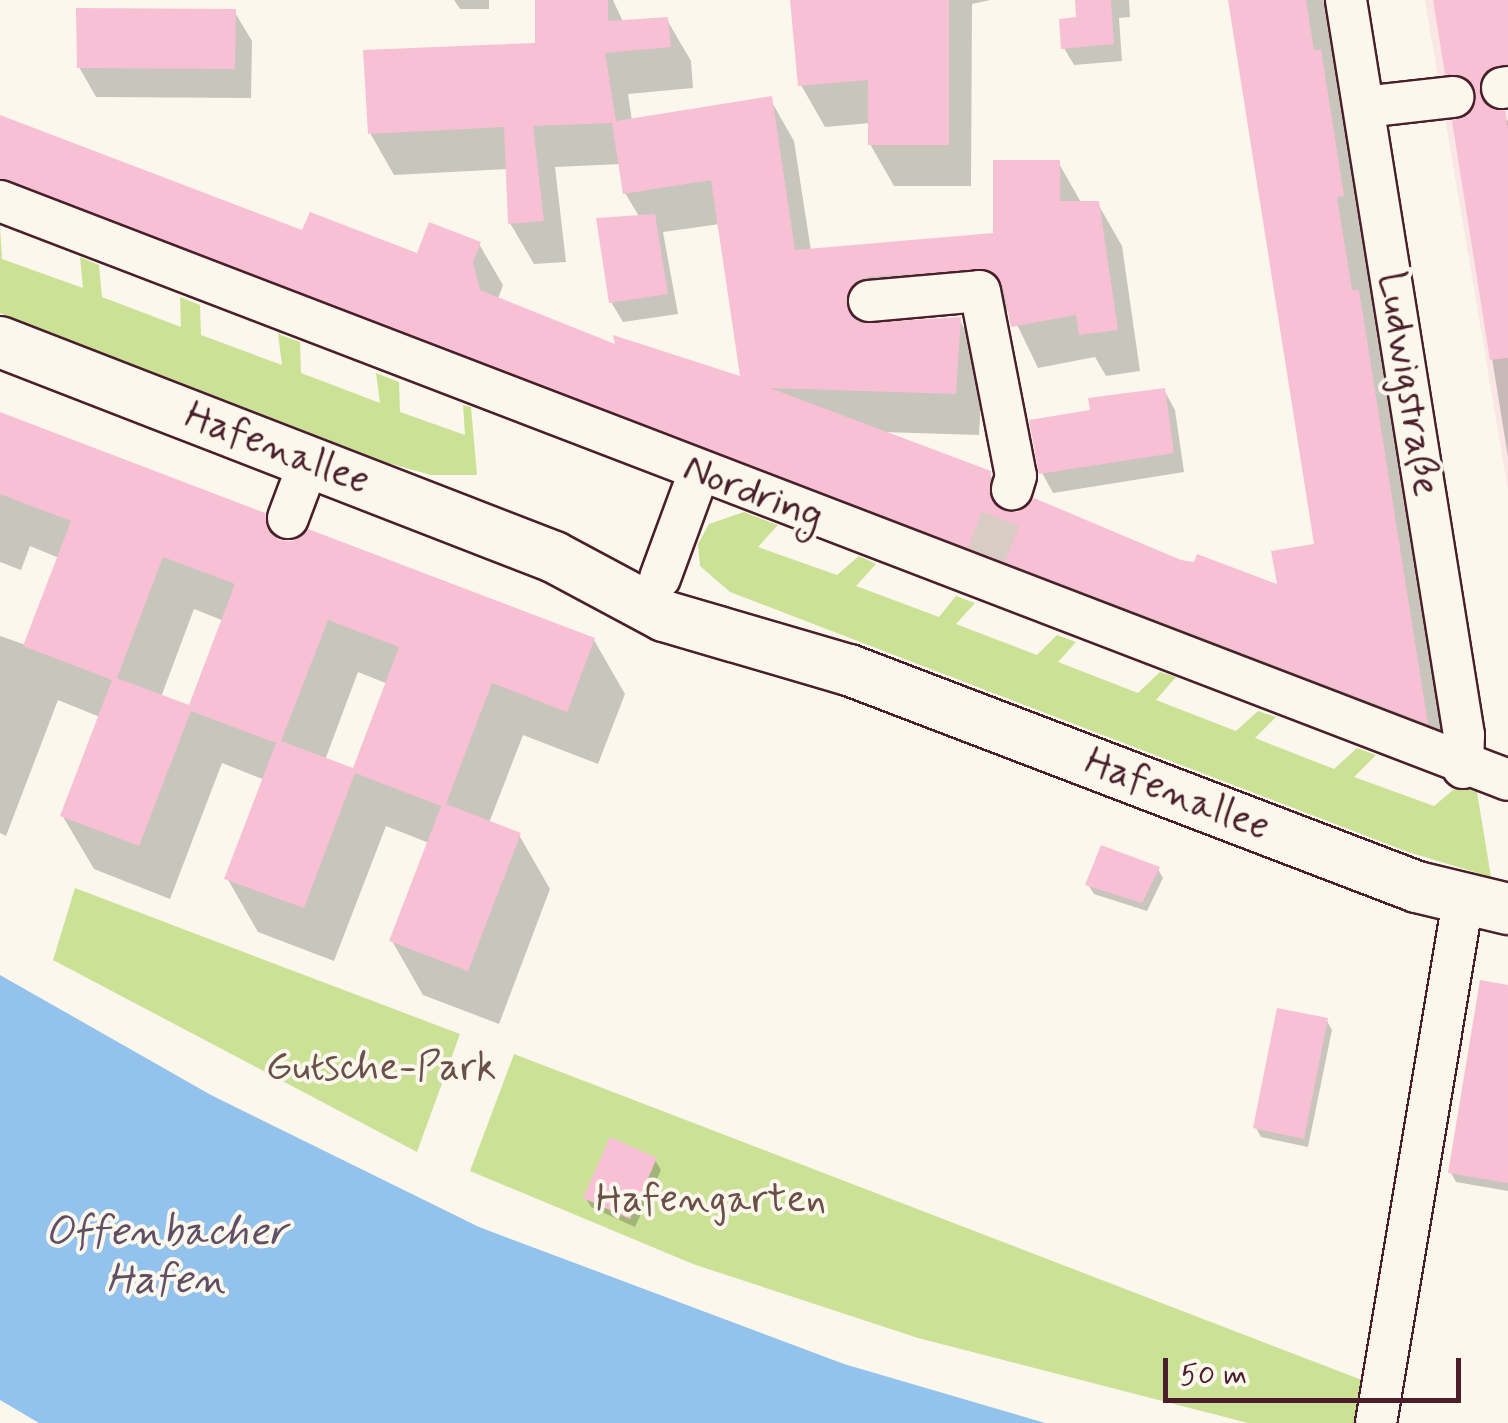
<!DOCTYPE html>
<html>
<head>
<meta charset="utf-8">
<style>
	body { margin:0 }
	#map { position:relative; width:1508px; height:1423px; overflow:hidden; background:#fbf7ec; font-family:Mynerve,sans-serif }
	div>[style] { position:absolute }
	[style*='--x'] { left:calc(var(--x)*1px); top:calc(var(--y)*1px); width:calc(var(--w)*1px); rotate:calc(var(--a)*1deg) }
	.built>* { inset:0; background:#fae6e5 }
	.green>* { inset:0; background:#cbe196 }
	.water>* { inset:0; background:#93c2ed }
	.shadow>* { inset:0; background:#0003 }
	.building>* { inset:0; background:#f8c0d5 }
	.minor-tunnel>* { height:40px; margin-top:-20px; transform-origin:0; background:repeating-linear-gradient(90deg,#d8ccc5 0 40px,transparent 0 60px) }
	.roads { filter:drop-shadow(2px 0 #4a1f2b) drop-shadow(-2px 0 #4a1f2b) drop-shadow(0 2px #4a1f2b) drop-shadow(0 -2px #4a1f2b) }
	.minor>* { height:40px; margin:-20px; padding:0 20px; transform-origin:20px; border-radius:20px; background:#fbf7ec }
	.major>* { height:50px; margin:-25px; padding:0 25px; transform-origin:25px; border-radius:25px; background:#fbf7ec }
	span { translate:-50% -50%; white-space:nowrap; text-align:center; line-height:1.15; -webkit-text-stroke:8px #fbf7ec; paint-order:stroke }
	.street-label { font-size:40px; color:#4a1f2b }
	.park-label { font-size:40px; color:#6a5046 }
	.water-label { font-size:42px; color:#605065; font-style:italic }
	.scale { position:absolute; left:1163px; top:1358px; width:298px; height:45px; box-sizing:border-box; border:5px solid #4a1f2b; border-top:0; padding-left:12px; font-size:30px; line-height:35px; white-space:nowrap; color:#4a1f2b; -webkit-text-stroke:8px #fbf7ec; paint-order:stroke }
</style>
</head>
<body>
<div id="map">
	<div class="built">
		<i style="clip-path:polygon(1425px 0,1508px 0,1508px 489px)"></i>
	</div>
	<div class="green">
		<i style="clip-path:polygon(0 227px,2px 259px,83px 288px,80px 257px,99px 265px,102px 297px,181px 327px,180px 297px,200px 305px,201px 335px,282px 365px,278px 334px,300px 342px,301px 373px,380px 403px,376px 373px,399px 382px,400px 412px,465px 435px,463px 405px,471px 407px,477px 475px,431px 475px,388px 463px,0 313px)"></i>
		<i style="clip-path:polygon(744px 512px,778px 525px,758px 547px,837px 575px,859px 556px,876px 564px,856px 586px,939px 617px,956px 596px,975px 603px,956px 624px,1037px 655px,1057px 635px,1076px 642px,1058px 662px,1138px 693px,1160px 672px,1176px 677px,1156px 700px,1236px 731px,1258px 711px,1276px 717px,1255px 738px,1334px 769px,1357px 748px,1376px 755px,1354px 777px,1434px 806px,1459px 785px,1477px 792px,1491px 877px,1408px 852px,730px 592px,700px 566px,698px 544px,709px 524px)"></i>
		<i style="clip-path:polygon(75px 888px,460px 1034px,417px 1152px,53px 960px)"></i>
		<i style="clip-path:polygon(514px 1054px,1362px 1380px,1363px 1423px,1248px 1423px,918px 1338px,693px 1264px,470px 1171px)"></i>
	</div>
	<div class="water">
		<i style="clip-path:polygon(0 975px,211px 1095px,479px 1227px,844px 1364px,1045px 1423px,39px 1423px,0 1400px)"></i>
	</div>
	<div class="shadow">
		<i style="clip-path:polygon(454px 0,489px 0,489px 9px,460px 9px)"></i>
		<i style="clip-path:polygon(evenodd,537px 0,613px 0,623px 22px,667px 20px,691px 61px,693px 88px,628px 94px,632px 121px,770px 99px,794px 141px,811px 251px,996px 235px,1058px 162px,1082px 204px,1098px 204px,1122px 246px,1140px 371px,1106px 376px,1095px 357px,1038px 368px,1010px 310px,893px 318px,869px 277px,888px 319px,882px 324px,959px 319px,983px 361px,979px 435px,882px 432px,989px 473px,1013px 514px,1280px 588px,1317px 547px,1230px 0,1324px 0,1450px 763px,0 207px,0 117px,304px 233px,418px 256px,479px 244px,503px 285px,498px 299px,618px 348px,743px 380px,720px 224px,663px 232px,678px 314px,623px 322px,611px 302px,640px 218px,625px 193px,621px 164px,555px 167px,566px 262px,534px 264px,510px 223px,508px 169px,394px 175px,370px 133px,537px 45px,537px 0,855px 278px,882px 324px,876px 324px,855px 278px)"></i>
		<i style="clip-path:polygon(793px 0,990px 0,972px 4px,971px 186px,894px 186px,870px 144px,870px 123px,825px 127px,801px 85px)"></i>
		<i style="clip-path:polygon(1077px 0,1129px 0,1130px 17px,1119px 18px,1122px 61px,1074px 65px,1064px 48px,1079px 19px)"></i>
		<i style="clip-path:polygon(1435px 0,1508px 0,1508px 104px,1499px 112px,1508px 121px,1508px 457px,1454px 123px,1470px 117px,1474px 107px,1466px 106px,1447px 73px)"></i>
		<i style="clip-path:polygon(234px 11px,252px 41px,251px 98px,96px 97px,79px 67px)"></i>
		<i style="clip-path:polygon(1164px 390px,1175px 410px,1184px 472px,1053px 493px,1042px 473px,1093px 412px)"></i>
		<i style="clip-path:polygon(evenodd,0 415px,264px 515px,279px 542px,594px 640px,625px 694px,598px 764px,523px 735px,489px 823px,519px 835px,550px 889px,499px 1024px,423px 995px,392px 941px,429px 843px,386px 826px,334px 961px,258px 932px,227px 878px,265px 780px,222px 763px,170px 899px,94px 869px,62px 815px,100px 717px,58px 700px,6px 836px,0 833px,0 636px,26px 645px,59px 558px,30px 546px,21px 570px,0 562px,0 415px,194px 609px,224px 621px,190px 708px,161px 697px,194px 609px,0 415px,358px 672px,388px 684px,354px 771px,325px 760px,358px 672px)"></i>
		<i style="clip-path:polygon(1158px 869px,1163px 878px,1147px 911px,1094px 894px,1088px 885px)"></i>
		<i style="clip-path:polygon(1508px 988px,1508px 1191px,1456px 1182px,1451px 1173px)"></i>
		<i style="clip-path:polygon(1327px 1021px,1332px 1030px,1308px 1147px,1261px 1137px,1256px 1128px)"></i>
		<i style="clip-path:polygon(655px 1160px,661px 1170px,635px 1227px,591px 1207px,586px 1198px)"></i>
	</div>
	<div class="building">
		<i style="clip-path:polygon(535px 0,608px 0,608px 21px,668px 17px,671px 47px,605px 53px,616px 121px,772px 96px,795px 250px,993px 233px,993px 160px,1060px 160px,1060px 201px,1099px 201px,1118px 330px,1079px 335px,1076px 315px,1011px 327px,1003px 286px,988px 269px,867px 277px,855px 282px,845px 302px,860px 323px,961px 317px,956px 394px,770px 388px,991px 471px,989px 495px,1004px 511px,1018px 512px,1034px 498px,1181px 560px,1194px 562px,1197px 554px,1277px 584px,1271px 551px,1314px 544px,1228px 0,1306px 0,1314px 50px,1321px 49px,1344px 196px,1337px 197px,1344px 241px,1352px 290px,1359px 290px,1428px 724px,0 178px,0 115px,302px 230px,310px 212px,417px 253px,429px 222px,481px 242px,473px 262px,480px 290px,615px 344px,613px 335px,740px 376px,711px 180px,623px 194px,612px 123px,533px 126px,544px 221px,508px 224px,504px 127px,368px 134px,363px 50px,535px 43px)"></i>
		<i style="clip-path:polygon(790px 0,949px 0,949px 145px,868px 145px,868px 80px,798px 86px)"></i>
		<i style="clip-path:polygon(1075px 0,1111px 0,1114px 44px,1061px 49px,1059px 19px,1076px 17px)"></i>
		<i style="clip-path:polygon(1433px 0,1508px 0,1508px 64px,1486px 70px,1479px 91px,1484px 104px,1505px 111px,1508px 129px,1508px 358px,1490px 360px,1452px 121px,1468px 115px,1476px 93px,1463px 76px,1445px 74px)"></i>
		<i style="clip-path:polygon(76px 8px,236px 9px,235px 69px,77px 68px)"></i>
		<i style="clip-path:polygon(655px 214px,668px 294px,609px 303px,596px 218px)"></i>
		<i style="clip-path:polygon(1165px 388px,1174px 453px,1039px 474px,1029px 420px,1090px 410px,1088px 398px)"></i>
		<i style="clip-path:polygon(evenodd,0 412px,265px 513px,269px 532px,279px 540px,293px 541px,308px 529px,595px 638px,567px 712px,492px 683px,446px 804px,521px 833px,468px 971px,389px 941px,441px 806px,355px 773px,304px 908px,224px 879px,276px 743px,191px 711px,139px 846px,60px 816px,112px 680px,23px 646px,71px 521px,0 494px,0 412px,163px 557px,235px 584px,189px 705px,117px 678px,163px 557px,0 412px,328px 620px,399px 647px,353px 768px,281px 741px,328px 620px)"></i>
		<i style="clip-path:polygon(1101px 845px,1160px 867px,1142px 903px,1085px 885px)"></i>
		<i style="clip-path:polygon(1480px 980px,1508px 985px,1508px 1183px,1448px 1173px)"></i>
		<i style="clip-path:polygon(1277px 1008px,1328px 1018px,1304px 1139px,1253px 1128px)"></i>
		<i style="clip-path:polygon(610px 1137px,657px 1158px,630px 1219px,583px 1198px)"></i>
	</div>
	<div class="minor-tunnel">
		<i style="--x:986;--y:556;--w:72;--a:-68.8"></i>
	</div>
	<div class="roads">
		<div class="minor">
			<i style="--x:1346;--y:0;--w:744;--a:80.88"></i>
			<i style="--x:1464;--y:735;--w:33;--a:92"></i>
			<i style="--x:1502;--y:88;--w:6;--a:-9"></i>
			<i style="--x:1364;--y:107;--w:90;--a:-6.4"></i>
			<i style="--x:0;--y:201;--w:1615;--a:21"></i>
			<i style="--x:869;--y:301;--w:111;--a:-5.1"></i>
			<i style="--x:980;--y:291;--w:188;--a:79"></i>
			<i style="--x:1016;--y:476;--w:14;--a:107"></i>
			<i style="--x:288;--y:518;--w:60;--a:-69.4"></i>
			<i style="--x:660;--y:578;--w:113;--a:-69.8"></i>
			<i style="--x:1376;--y:1423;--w:529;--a:-80.54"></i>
		</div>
		<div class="major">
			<i style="--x:0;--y:342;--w:594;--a:21.21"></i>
			<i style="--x:554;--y:557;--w:125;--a:28.2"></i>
			<i style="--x:664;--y:616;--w:193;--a:16.3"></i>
			<i style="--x:849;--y:670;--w:608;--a:20.91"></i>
			<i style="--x:1417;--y:887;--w:94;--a:13.6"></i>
		</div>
	</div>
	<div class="street-label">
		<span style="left:1408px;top:384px;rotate:81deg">Ludwigstraße</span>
		<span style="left:277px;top:449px;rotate:21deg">Hafenallee</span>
		<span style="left:753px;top:493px;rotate:21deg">Nordring</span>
		<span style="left:1177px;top:795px;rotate:21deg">Hafenallee</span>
	</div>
	<div class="park-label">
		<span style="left:381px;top:1068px">Gutsche-Park</span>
		<span style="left:711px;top:1200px">Hafengarten</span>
	</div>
	<div class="water-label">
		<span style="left:166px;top:1257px">Offenbacher<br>Hafen</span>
	</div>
	<div class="scale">50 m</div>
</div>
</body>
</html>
